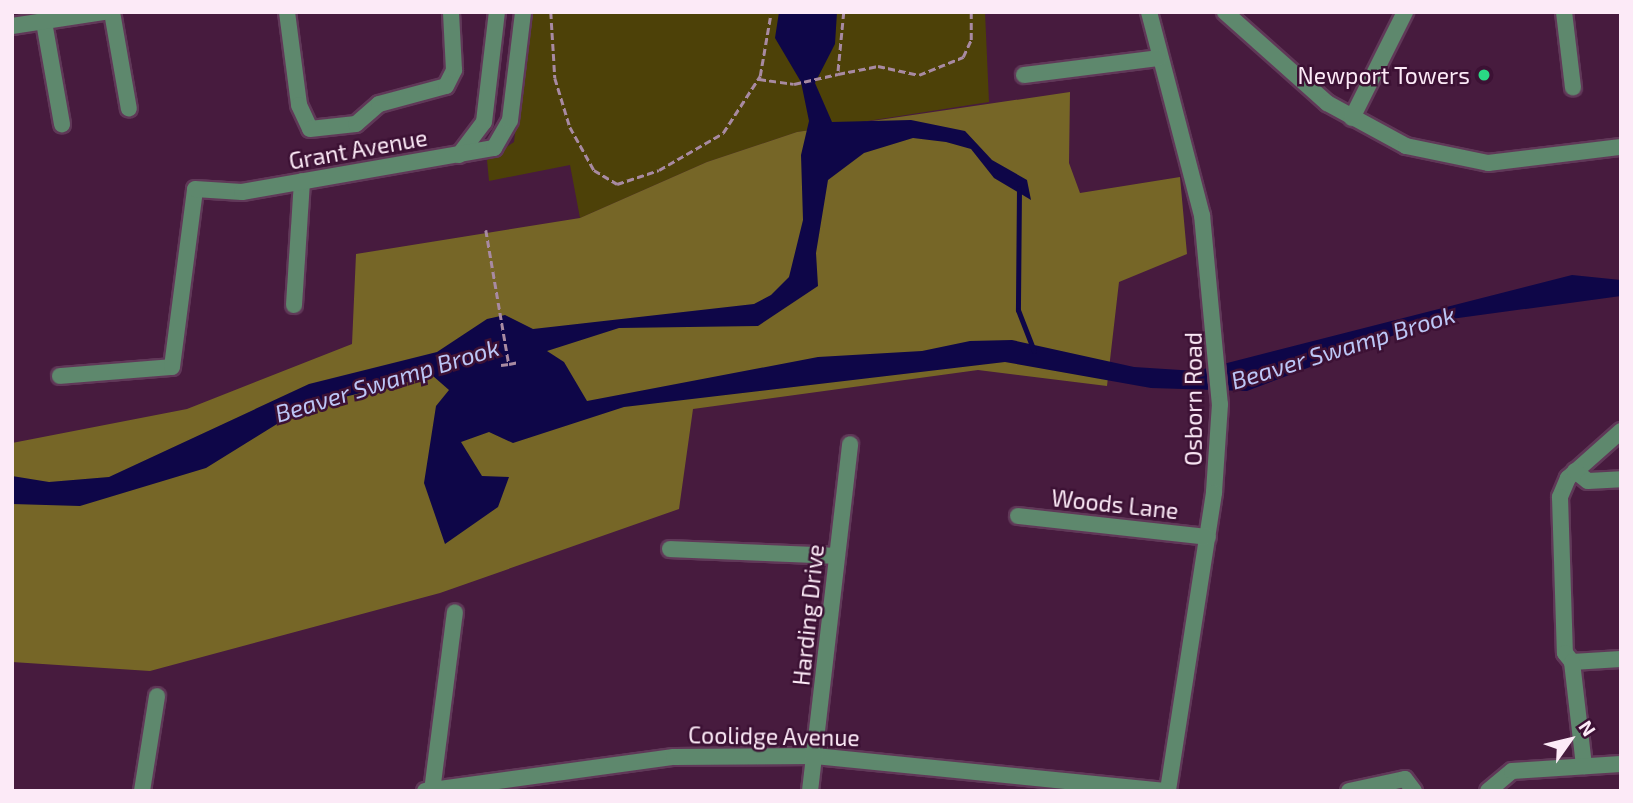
<!DOCTYPE html>
<html>
<head>
<meta charset="utf-8">
<style>
	body { margin:0 }
	#map { position:relative; width:1633px; height:803px; overflow:hidden; background:#471b3e; font-family:"Exo 2",sans-serif }
	div>[style] { position:absolute }
	[style*='--x'] { left:calc(var(--x)*1px); top:calc(var(--y)*1px); width:calc(var(--w)*1px); rotate:calc(var(--a)*1deg) }
	.green>* { inset:0; background:#4d4108 }
	.forest>* { inset:0; background:#766627 }
	.water>* { inset:0; background:#0e0648 }
	.stream>* { height:5px; margin:-2.5px; padding:0 2.5px; transform-origin:2.5px; border-radius:2.5px; background:#0e0648 }
	.path>* { height:2.5px; margin-top:-1.25px; transform-origin:0; background:repeating-linear-gradient(90deg,#a88aa2 0 7px,transparent 0 10.5px) }
	.roads { filter:drop-shadow(2px 0 #603858) drop-shadow(-2px 0 #603858) drop-shadow(0 2px #603858) drop-shadow(0 -2px #603858) }
	.minor>* { height:16px; margin:-8px; padding:0 8px; transform-origin:8px; border-radius:8px; background:#5e886d }
	.dots>* { width:19px; height:19px; translate:-50% -50%; box-sizing:border-box; border:4px solid #3c1134; border-radius:50% }
	span { translate:-50% -50%; white-space:nowrap; text-align:center; line-height:1.15; -webkit-text-stroke:5px #3c1134; paint-order:stroke }
	.poi-label { font-size:23px; color:#fceaf7 }
	.right { translate:-100% -50%; text-align:right }
	.street-label { font-size:23px; color:#fceaf7 }
	.water-label { font-size:24px; color:#bcc6f6; font-style:italic }
	.frame { position:absolute; inset:0; border:14px solid #fceaf7; pointer-events:none }
	.north { position:absolute; left:1535px; top:705px; width:70px; height:70px; -webkit-text-stroke:5px #3c1134; paint-order:stroke; rotate:56deg; font-size:19px; font-weight:700; line-height:28px; text-align:center; color:#fceaf7 }
	.north::after { content:''; display:block; margin:auto; width:24px; height:32px; background:#fceaf7; clip-path:polygon(50% 0,100% 100%,50% 72%,0 100%) }
</style>
</head>
<body>
<div id="map">
	<div class="green">
		<i style="clip-path:polygon(529px 12px,985px 12px,989px 102px,797px 132px,707px 162px,580px 218px,570px 165px,489px 181px,487px 160px,514px 142px)"></i>
	</div>
	<div class="forest">
		<i style="clip-path:polygon(1070px 92px,1069px 163px,1080px 193px,1180px 177px,1187px 254px,1119px 282px,1107px 386px,978px 370px,693px 409px,679px 509px,440px 593px,150px 671px,12px 662px,12px 443px,187px 409px,352px 344px,356px 254px,580px 218px,707px 162px,797px 132px)"></i>
	</div>
	<div class="water">
		<i style="clip-path:polygon(779px 12px,837px 12px,835px 44px,815px 83px,832px 122px,911px 120px,965px 131px,992px 160px,1027px 180px,1031px 200px,994px 178px,971px 149px,946px 142px,913px 138px,864px 153px,828px 180px,816px 253px,818px 286px,758px 326px,619px 328px,547px 351px,564px 362px,587px 401px,818px 357px,922px 351px,970px 341px,1012px 340px,1134px 367px,1196px 371px,1572px 275px,1621px 280px,1621px 296px,1429px 322px,1247px 391px,1151px 388px,1005px 362px,624px 407px,513px 443px,489px 432px,461px 442px,482px 476px,509px 477px,498px 507px,445px 544px,424px 483px,436px 406px,449px 390px,433px 376px,306px 406px,206px 468px,80px 506px,12px 504px,12px 476px,49px 482px,109px 477px,309px 384px,437px 352px,487px 319px,505px 315px,533px 329px,754px 304px,771px 295px,789px 277px,803px 220px,801px 155px,809px 121px,801px 82px,775px 38px)"></i>
	</div>
	<div class="stream">
		<i style="--x:1019;--y:188;--w:122;--a:90.5"></i>
		<i style="--x:1018;--y:310;--w:44;--a:68.7"></i>
	</div>
	<div class="path">
		<i style="--x:551;--y:12;--w:66;--a:86.5"></i>
		<i style="--x:555;--y:78;--w:51;--a:73"></i>
		<i style="--x:570;--y:127;--w:49;--a:60.8"></i>
		<i style="--x:594;--y:170;--w:27;--a:31"></i>
		<i style="--x:617;--y:184;--w:44;--a:-18.4"></i>
		<i style="--x:659;--y:170;--w:74;--a:-30"></i>
		<i style="--x:723;--y:133;--w:68;--a:-57"></i>
		<i style="--x:760;--y:76;--w:65;--a:-80.2"></i>
		<i style="--x:844;--y:12;--w:62;--a:95.5"></i>
		<i style="--x:838;--y:74;--w:41;--a:-11.3"></i>
		<i style="--x:878;--y:66;--w:42;--a:12.4"></i>
		<i style="--x:919;--y:75;--w:48;--a:-22.2"></i>
		<i style="--x:963;--y:57;--w:19;--a:-65"></i>
		<i style="--x:971;--y:40;--w:28;--a:-90"></i>
		<i style="--x:759;--y:79;--w:35;--a:8"></i>
		<i style="--x:794;--y:84;--w:45;--a:-12.8"></i>
		<i style="--x:486;--y:230;--w:136;--a:80.3"></i>
		<i style="--x:509;--y:364;--w:10;--a:-11"></i>
		<i style="--x:501;--y:365;--w:8;--a:-7"></i>
	</div>
	<div class="roads">
		<div class="minor">
			<i style="--x:112;--y:12;--w:98;--a:80.1"></i>
			<i style="--x:287;--y:12;--w:94;--a:82.6"></i>
			<i style="--x:299;--y:105;--w:26;--a:65"></i>
			<i style="--x:310;--y:129;--w:46;--a:-6.2"></i>
			<i style="--x:356;--y:124;--w:30;--a:-41"></i>
			<i style="--x:379;--y:104;--w:69;--a:-15"></i>
			<i style="--x:446;--y:86;--w:18;--a:-63"></i>
			<i style="--x:454;--y:70;--w:58;--a:-93"></i>
			<i style="--x:1149;--y:12;--w:210;--a:75.4"></i>
			<i style="--x:1202;--y:215;--w:190;--a:84.6"></i>
			<i style="--x:1220;--y:404;--w:89;--a:93.9"></i>
			<i style="--x:1214;--y:493;--w:302;--a:98.8"></i>
			<i style="--x:1225;--y:12;--w:137;--a:41.7"></i>
			<i style="--x:1327;--y:103;--w:90;--a:28.6"></i>
			<i style="--x:1406;--y:146;--w:84;--a:11.7"></i>
			<i style="--x:1488;--y:163;--w:134;--a:-6.9"></i>
			<i style="--x:1564;--y:12;--w:76;--a:83.2"></i>
			<i style="--x:44;--y:22;--w:104;--a:80"></i>
			<i style="--x:12;--y:26;--w:94;--a:-8.6"></i>
			<i style="--x:1024;--y:75;--w:135;--a:-7.2"></i>
			<i style="--x:1352;--y:118;--w:119;--a:-63.4"></i>
			<i style="--x:459;--y:155;--w:41;--a:-52.9"></i>
			<i style="--x:484;--y:122;--w:111;--a:-83.3"></i>
			<i style="--x:294;--y:305;--w:124;--a:-86.3"></i>
			<i style="--x:60;--y:376;--w:112;--a:-4.6"></i>
			<i style="--x:172;--y:367;--w:179;--a:-82.6"></i>
			<i style="--x:195;--y:189;--w:47;--a:3.7"></i>
			<i style="--x:242;--y:192;--w:256;--a:-9.9"></i>
			<i style="--x:494;--y:148;--w:32;--a:-60"></i>
			<i style="--x:510;--y:120;--w:109;--a:-83.1"></i>
			<i style="--x:1621;--y:431;--w:71;--a:138.4"></i>
			<i style="--x:1568;--y:478;--w:21;--a:113"></i>
			<i style="--x:1560;--y:497;--w:156;--a:88.2"></i>
			<i style="--x:1565;--y:653;--w:11;--a:52"></i>
			<i style="--x:1572;--y:662;--w:49;--a:-3.5"></i>
			<i style="--x:1575;--y:471;--w:16;--a:38"></i>
			<i style="--x:1588;--y:481;--w:33;--a:-3"></i>
			<i style="--x:1018;--y:516;--w:191;--a:6.3"></i>
			<i style="--x:670;--y:549;--w:167;--a:2.4"></i>
			<i style="--x:1572;--y:662;--w:105;--a:83.4"></i>
			<i style="--x:142;--y:791;--w:96;--a:-81"></i>
			<i style="--x:425;--y:791;--w:251;--a:-7.8"></i>
			<i style="--x:674;--y:757;--w:141;--a:-0.4"></i>
			<i style="--x:815;--y:756;--w:352;--a:5.7"></i>
			<i style="--x:432;--y:791;--w:180;--a:-82.7"></i>
			<i style="--x:810;--y:791;--w:349;--a:-83.4"></i>
			<i style="--x:1349;--y:791;--w:57;--a:-12.1"></i>
			<i style="--x:1405;--y:779;--w:15;--a:53"></i>
			<i style="--x:1488;--y:791;--w:31;--a:-40"></i>
			<i style="--x:1512;--y:771;--w:109;--a:-3.7"></i>
		</div>
	</div>
	<div class="dots">
		<i style="left:1484px;top:75px;background:#2ad884"></i>
	</div>
	<div class="poi-label">
		<span class="right" style="left:1470px;top:75px">Newport Towers</span>
	</div>
	<div class="street-label">
		<span style="left:358px;top:149px;rotate:-10deg">Grant Avenue</span>
		<span style="left:1193px;top:399px;rotate:-90deg">Osborn Road</span>
		<span style="left:1115px;top:504px;rotate:6deg">Woods Lane</span>
		<span style="left:808px;top:615px;rotate:-84deg">Harding Drive</span>
		<span style="left:774px;top:736px;rotate:1deg">Coolidge Avenue</span>
	</div>
	<div class="water-label">
		<span style="left:1343px;top:347px;rotate:-17deg">Beaver Swamp Brook</span>
		<span style="left:387px;top:380px;rotate:-17deg">Beaver Swamp Brook</span>
	</div>
	<div class="frame"></div>
	<div class="north">N</div>
</div>
</body>
</html>
